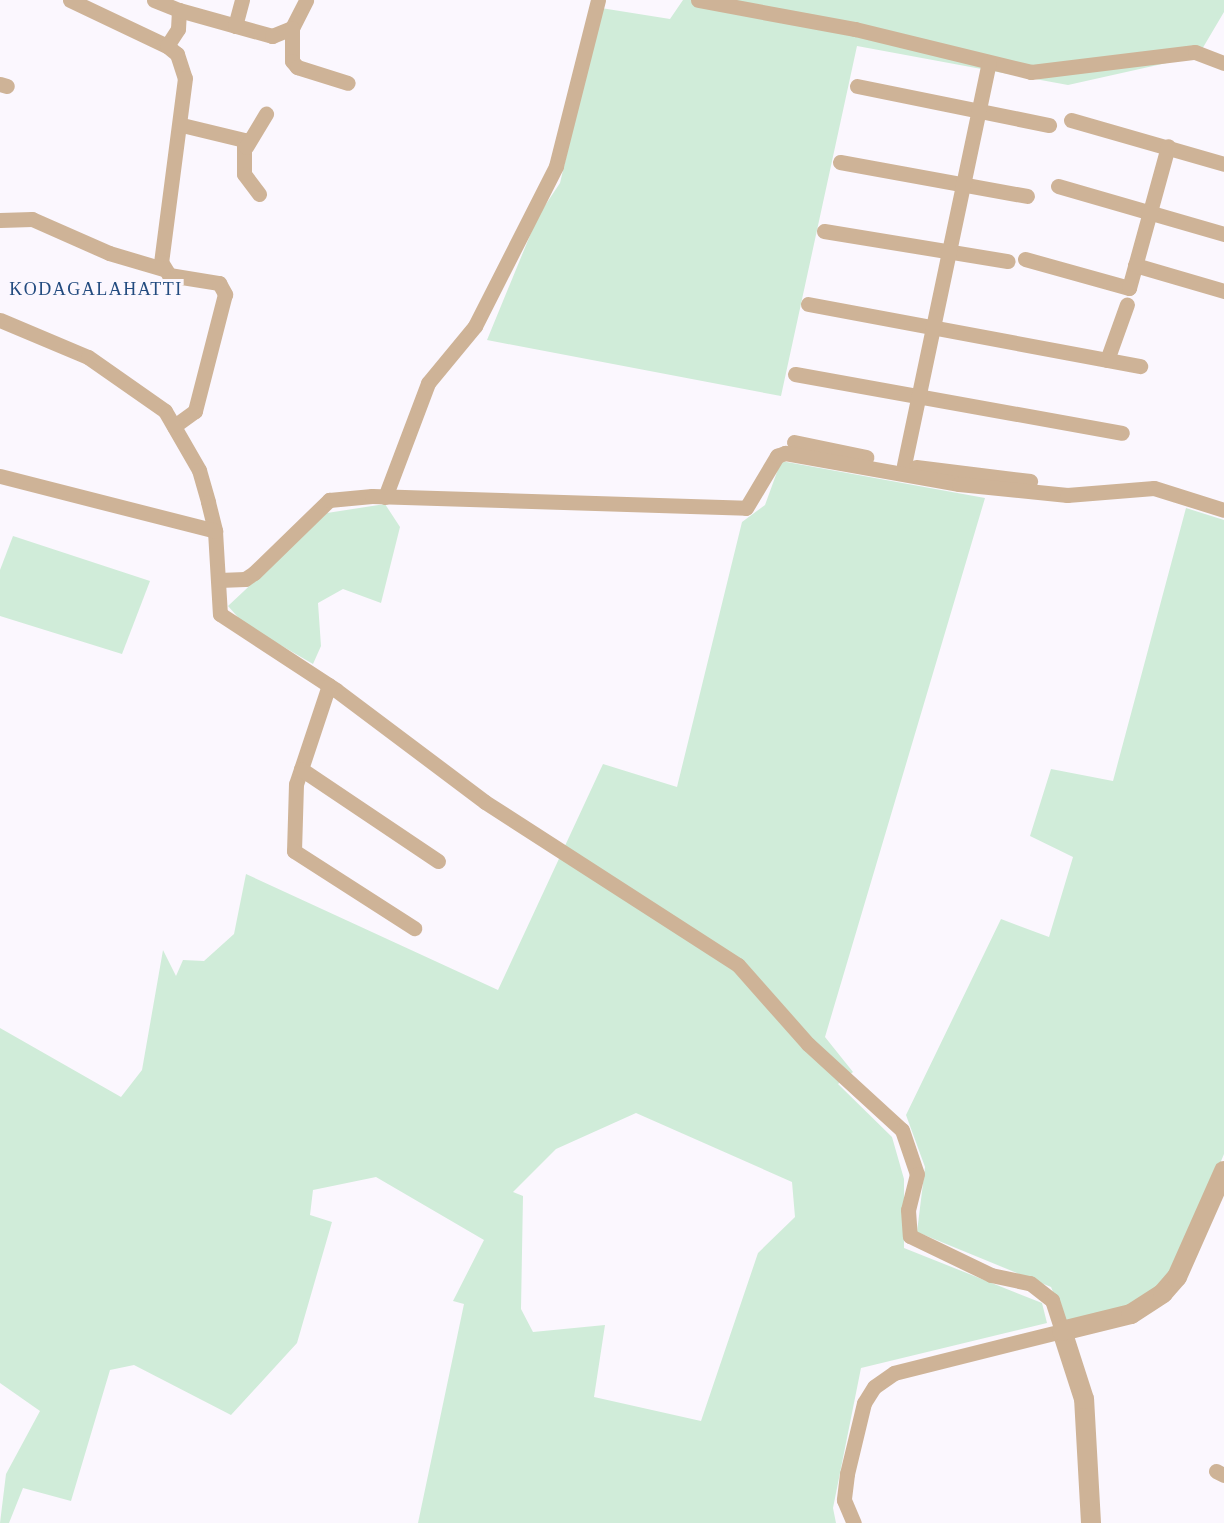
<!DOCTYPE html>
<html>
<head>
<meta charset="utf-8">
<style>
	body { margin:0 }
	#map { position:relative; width:1224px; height:1523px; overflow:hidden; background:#fbf7fe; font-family:Georgia,serif }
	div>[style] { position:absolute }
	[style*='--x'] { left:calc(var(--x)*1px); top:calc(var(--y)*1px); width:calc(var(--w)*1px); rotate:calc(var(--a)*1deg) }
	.green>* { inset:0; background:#d0ecd9 }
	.minor>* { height:15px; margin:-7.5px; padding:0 7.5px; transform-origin:7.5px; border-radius:7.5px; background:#ceb397 }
	.tertiary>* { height:20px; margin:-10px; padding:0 10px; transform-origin:10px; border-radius:10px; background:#ceb397 }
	span { translate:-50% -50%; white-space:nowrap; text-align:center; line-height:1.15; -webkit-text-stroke:6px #fbf7fe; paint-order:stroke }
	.quarter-label { font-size:18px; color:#224b7f; letter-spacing:1.5px }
</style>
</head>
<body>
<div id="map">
	<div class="green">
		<i style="clip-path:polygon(683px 0,1224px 0,1224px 12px,1198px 56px,1068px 85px,857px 46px,781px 396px,487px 340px,538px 216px,560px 183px,601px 8px,670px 19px)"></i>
		<i style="clip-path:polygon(evenodd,781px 461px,985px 498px,825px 1037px,853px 1072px,838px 1084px,892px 1137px,904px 1179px,904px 1248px,1042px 1303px,1047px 1323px,861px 1368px,833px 1508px,836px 1523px,418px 1523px,464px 1304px,453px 1301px,484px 1240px,376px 1177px,313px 1190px,310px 1215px,332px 1222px,297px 1343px,231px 1415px,134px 1365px,110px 1370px,71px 1501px,23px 1488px,9px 1523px,0 1523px,6px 1474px,40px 1411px,0 1383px,0 1028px,121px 1097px,142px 1070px,163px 950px,176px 976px,183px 960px,204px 961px,234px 934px,246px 874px,498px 990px,603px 764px,677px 787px,742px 522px,765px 505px,781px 461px,636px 1113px,792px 1182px,795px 1217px,758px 1253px,701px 1421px,594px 1397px,605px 1325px,533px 1332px,521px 1309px,523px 1196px,513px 1192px,556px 1149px,636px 1113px)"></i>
		<i style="clip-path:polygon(385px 504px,400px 527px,381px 603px,343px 589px,318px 603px,321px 646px,313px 664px,244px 624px,228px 606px,327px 513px)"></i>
		<i style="clip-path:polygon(1186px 508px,1224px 520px,1224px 1154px,1176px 1270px,1160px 1293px,1114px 1316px,1066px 1323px,1051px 1287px,917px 1232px,925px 1167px,906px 1115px,1001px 919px,1049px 937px,1073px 857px,1030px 836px,1051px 769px,1113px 781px)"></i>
		<i style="clip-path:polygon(13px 536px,150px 581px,122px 654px,0 616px,0 570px)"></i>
	</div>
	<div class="minor">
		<i style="--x:70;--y:0;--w:107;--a:25.4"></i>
		<i style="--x:167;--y:46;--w:13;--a:39"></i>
		<i style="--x:177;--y:54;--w:25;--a:72"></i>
		<i style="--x:185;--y:78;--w:186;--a:97.4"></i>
		<i style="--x:161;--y:262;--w:15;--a:58"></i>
		<i style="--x:169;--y:275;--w:51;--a:9.1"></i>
		<i style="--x:219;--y:283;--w:13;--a:61"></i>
		<i style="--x:225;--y:294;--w:121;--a:104.4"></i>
		<i style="--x:195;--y:411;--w:26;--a:144"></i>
		<i style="--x:154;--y:0;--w:27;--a:22"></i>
		<i style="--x:179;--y:10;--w:19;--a:93"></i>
		<i style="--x:178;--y:29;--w:20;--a:123"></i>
		<i style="--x:698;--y:0;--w:160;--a:10.5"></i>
		<i style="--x:855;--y:29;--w:181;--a:13.7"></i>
		<i style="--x:1031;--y:72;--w:165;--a:-7"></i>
		<i style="--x:1195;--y:52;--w:31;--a:21"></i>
		<i style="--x:179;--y:10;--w:97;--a:15.6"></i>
		<i style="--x:272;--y:36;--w:22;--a:-22"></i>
		<i style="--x:292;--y:28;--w:31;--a:-63"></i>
		<i style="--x:235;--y:26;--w:27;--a:-75"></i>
		<i style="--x:292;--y:28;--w:33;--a:90"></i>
		<i style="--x:292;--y:61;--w:8;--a:50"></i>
		<i style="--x:297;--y:67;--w:53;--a:17.4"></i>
		<i style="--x:0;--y:84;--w:7;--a:16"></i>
		<i style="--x:857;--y:86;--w:196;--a:11.5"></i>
		<i style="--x:1071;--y:120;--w:159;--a:16"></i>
		<i style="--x:182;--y:125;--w:64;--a:13.6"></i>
		<i style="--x:244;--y:140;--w:34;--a:90"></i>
		<i style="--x:244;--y:174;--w:25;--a:53"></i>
		<i style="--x:246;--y:147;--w:39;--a:-59"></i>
		<i style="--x:840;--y:162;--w:190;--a:10.3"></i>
		<i style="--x:1058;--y:186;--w:173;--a:16.1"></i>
		<i style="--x:0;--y:220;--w:32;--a:-2"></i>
		<i style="--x:32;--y:219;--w:84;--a:23.8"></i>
		<i style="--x:109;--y:253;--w:56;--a:16.5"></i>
		<i style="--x:824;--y:231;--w:186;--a:9.3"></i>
		<i style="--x:1025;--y:259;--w:108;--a:15.6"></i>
		<i style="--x:1129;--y:288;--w:147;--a:-74.6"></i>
		<i style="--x:1135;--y:265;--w:93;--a:16.3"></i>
		<i style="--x:808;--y:304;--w:338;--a:10.6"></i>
		<i style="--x:0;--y:320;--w:95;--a:22.8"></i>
		<i style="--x:88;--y:357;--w:94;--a:35"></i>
		<i style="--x:165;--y:411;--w:68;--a:60"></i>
		<i style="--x:199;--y:470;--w:33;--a:74"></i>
		<i style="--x:208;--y:502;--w:30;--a:76"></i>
		<i style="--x:215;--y:531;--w:83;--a:86.6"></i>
		<i style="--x:220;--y:614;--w:139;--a:33.2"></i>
		<i style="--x:336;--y:690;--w:186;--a:36.9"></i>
		<i style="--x:485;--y:802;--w:301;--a:32.8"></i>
		<i style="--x:738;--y:965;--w:106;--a:48.5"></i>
		<i style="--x:808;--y:1044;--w:127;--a:42.5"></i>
		<i style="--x:902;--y:1130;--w:46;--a:71.2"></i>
		<i style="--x:917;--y:1174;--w:37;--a:104"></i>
		<i style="--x:908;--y:1210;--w:26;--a:86"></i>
		<i style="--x:910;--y:1236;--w:90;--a:25.7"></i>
		<i style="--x:991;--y:1275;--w:40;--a:12"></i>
		<i style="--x:1030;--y:1283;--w:28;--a:38"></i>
		<i style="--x:1052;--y:1300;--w:33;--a:72"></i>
		<i style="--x:1062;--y:1331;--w:173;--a:166"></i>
		<i style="--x:894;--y:1373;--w:24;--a:145"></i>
		<i style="--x:874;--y:1387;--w:19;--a:122"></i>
		<i style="--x:864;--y:1403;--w:73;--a:103.5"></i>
		<i style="--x:847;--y:1474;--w:26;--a:97"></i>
		<i style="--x:844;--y:1500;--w:25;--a:67"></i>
		<i style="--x:1107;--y:360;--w:59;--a:-70.3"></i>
		<i style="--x:795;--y:374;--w:332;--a:10.2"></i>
		<i style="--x:794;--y:442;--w:74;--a:11.8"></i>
		<i style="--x:904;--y:465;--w:411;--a:-78.1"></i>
		<i style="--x:916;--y:467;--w:115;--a:7"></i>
		<i style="--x:0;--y:476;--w:222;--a:14.3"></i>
		<i style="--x:385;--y:497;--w:122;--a:-69.3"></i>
		<i style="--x:428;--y:383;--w:74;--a:-50.5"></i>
		<i style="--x:475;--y:326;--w:179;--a:-63.1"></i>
		<i style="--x:556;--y:166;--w:171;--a:-75.8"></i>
		<i style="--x:219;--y:580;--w:26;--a:-2"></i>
		<i style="--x:245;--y:579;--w:11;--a:-34"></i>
		<i style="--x:254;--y:573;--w:105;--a:-44.2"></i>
		<i style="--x:329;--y:500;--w:43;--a:-5.3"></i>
		<i style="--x:372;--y:496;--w:374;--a:1.8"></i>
		<i style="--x:746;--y:508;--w:61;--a:-59.2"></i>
		<i style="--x:777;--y:456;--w:9;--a:-21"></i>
		<i style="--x:785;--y:453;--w:177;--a:10.1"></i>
		<i style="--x:959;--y:484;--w:109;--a:5.8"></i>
		<i style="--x:1067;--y:495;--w:87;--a:-4.6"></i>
		<i style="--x:1154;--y:488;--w:73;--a:17.4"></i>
		<i style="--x:329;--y:685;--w:104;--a:108.4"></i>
		<i style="--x:296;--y:784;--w:67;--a:91.7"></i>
		<i style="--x:294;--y:851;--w:143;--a:32.7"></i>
		<i style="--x:301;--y:769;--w:165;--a:33.9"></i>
		<i style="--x:1216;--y:1471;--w:9;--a:27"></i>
	</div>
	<div class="tertiary">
		<i style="--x:1091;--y:1523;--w:124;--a:-93.2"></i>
		<i style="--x:1084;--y:1399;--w:71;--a:-107.9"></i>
		<i style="--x:1062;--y:1331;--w:71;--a:-13.8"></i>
		<i style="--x:1131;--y:1314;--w:38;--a:-33"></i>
		<i style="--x:1163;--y:1293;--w:21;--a:-49"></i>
		<i style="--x:1177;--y:1277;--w:116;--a:-66.1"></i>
	</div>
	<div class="quarter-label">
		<span style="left:96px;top:289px">KODAGALAHATTI</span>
	</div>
</div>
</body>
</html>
